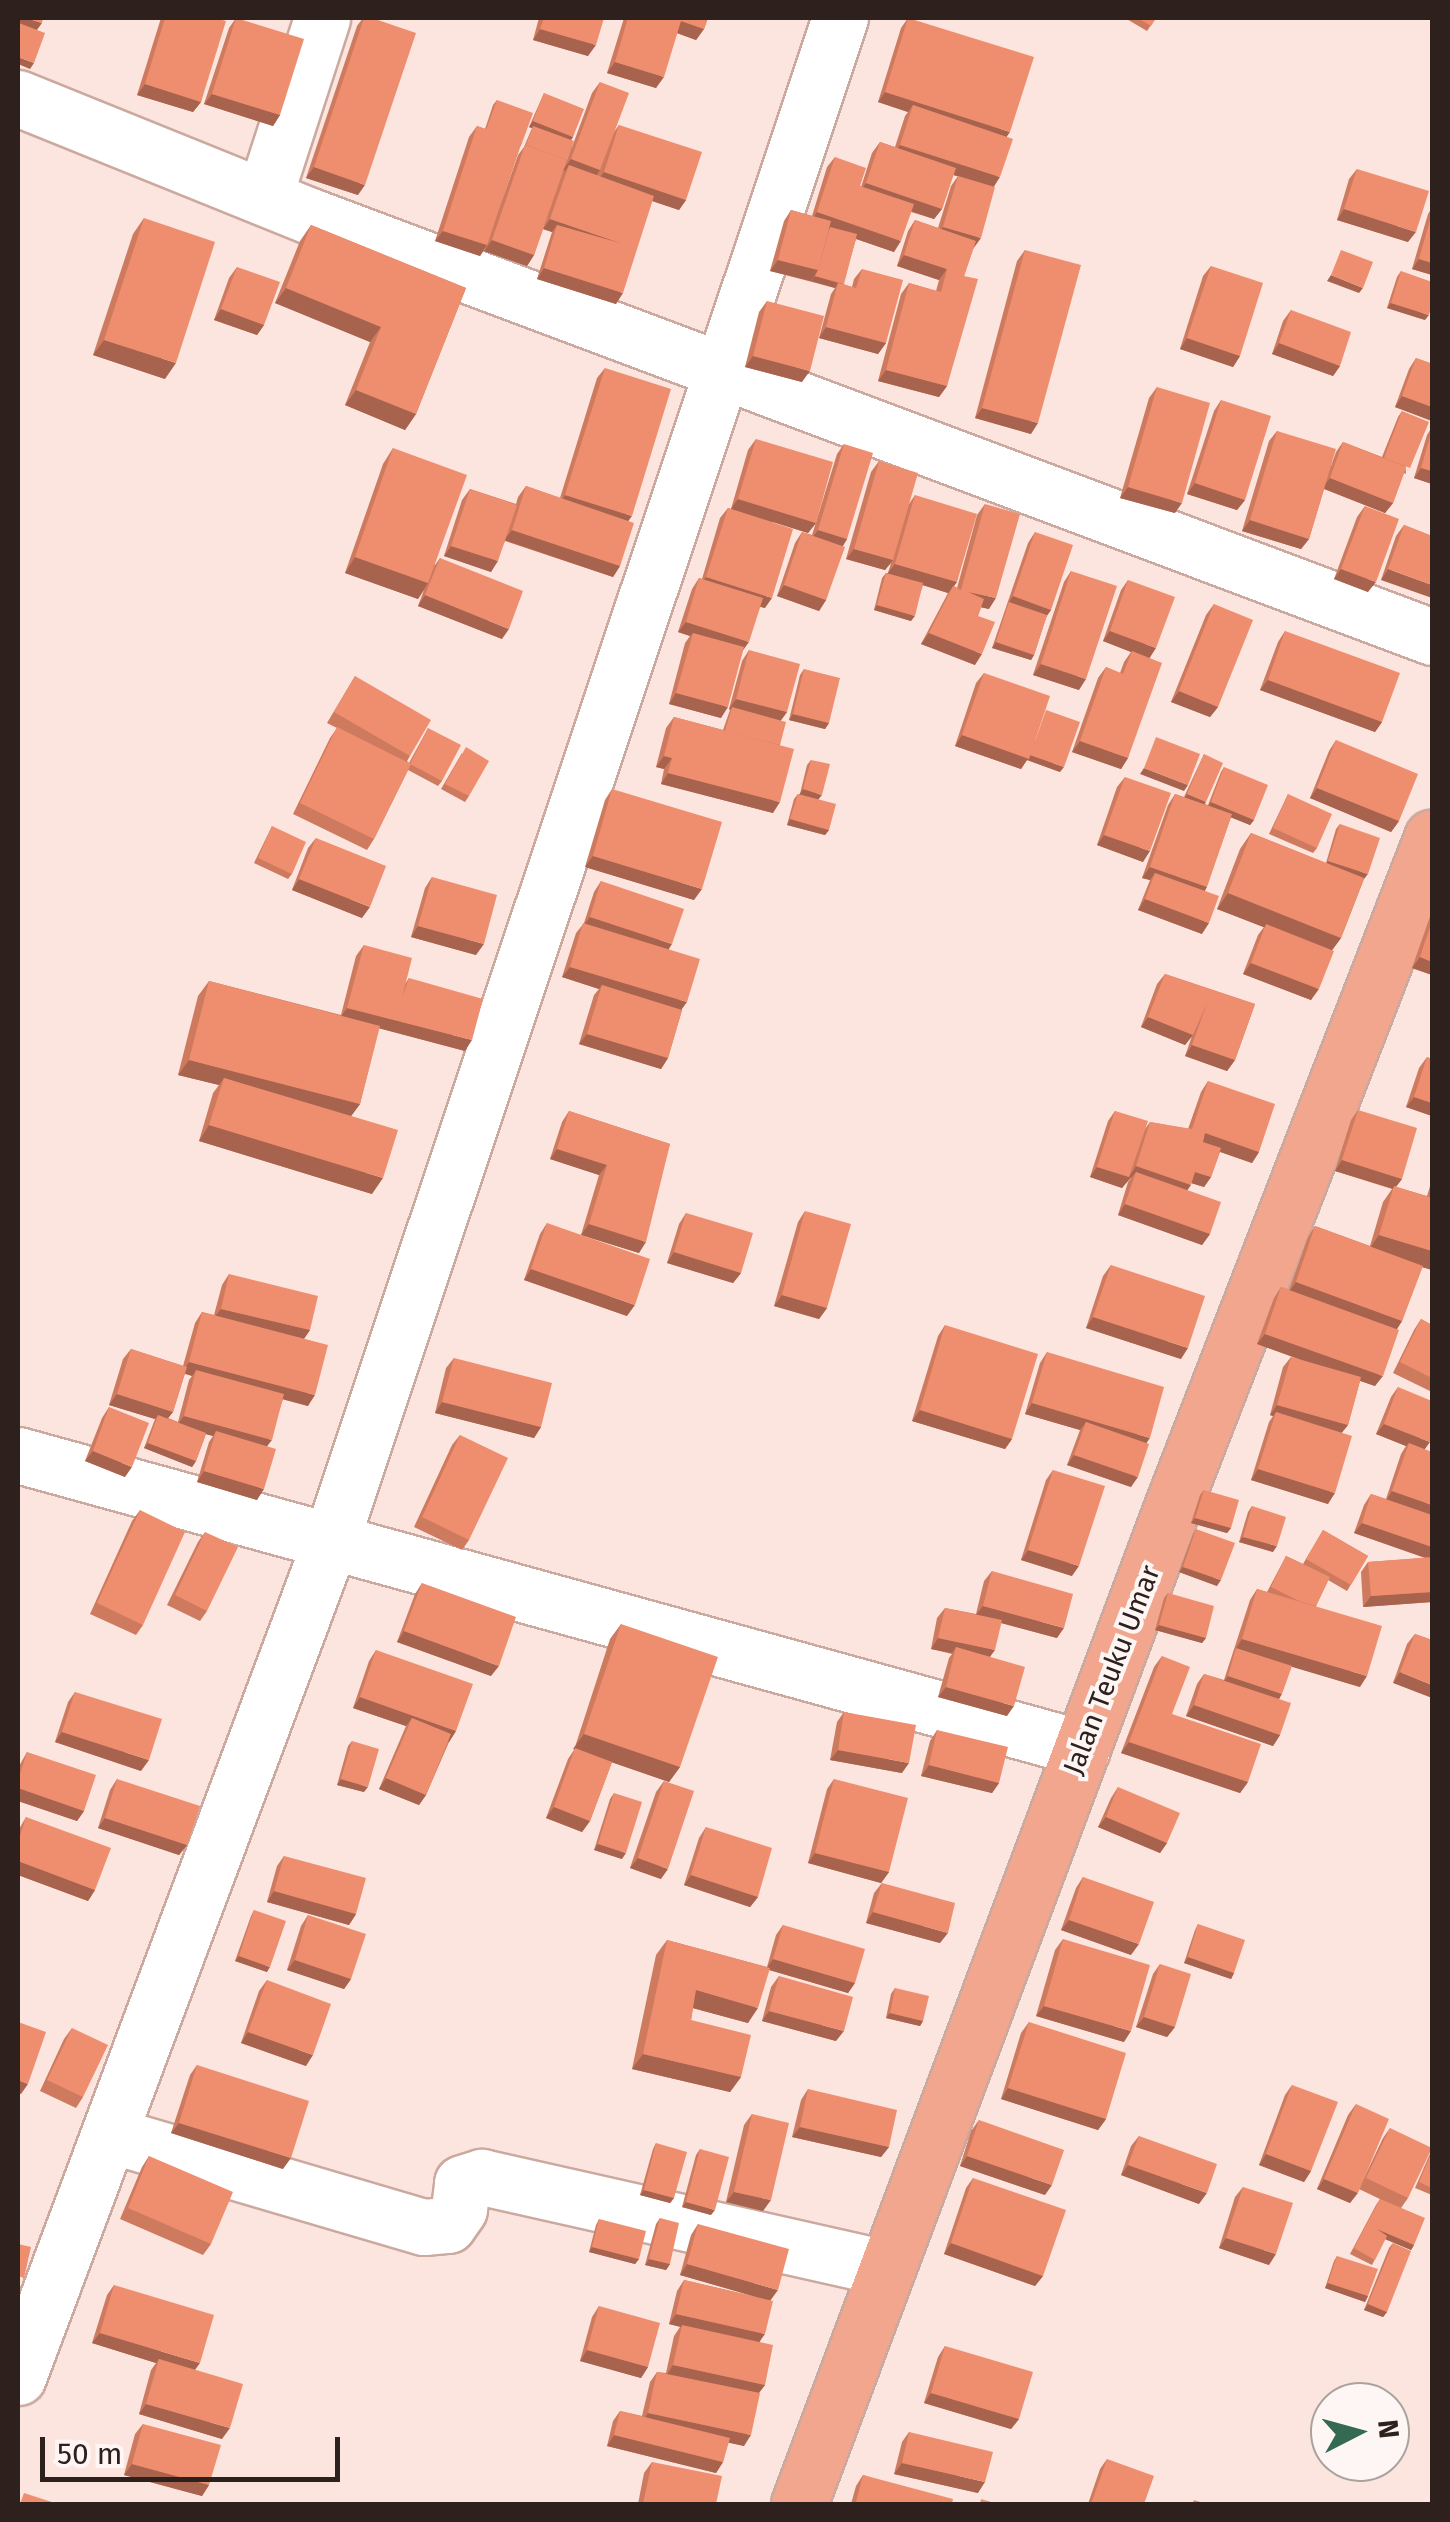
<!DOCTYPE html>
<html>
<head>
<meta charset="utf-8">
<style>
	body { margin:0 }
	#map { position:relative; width:1450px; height:2522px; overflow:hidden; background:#fbe5de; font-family:"Fira Sans",sans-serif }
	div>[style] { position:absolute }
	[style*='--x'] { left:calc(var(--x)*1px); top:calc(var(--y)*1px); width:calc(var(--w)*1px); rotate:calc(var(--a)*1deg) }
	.roads { filter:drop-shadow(2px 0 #cca99e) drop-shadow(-2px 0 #cca99e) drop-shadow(0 2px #cca99e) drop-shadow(0 -2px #cca99e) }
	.minor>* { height:55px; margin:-27.5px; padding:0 27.5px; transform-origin:27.5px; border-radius:27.5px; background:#fff }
	.major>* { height:55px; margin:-27.5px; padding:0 27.5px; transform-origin:27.5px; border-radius:27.5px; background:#f1a68d }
	.wall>* { inset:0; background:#ce7a5f }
	.shaded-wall>* { inset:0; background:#a7634e }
	.building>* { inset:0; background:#ef8e6f }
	span { translate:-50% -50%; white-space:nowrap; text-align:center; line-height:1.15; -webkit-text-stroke:8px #fef6f4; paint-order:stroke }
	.street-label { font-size:28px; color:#2e211d }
	.frame { position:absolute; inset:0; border:20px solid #2e211d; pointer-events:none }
	.north { position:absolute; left:1310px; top:2382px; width:100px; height:100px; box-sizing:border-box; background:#fef6f4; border:2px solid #aba19e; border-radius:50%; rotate:84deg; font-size:28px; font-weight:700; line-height:40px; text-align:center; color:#2e211d }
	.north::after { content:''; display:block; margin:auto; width:35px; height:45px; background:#336a51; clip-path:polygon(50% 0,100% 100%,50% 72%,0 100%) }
	.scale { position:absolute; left:40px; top:2437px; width:300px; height:45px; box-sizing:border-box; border:5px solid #2e211d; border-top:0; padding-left:12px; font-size:30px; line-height:35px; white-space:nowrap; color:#2e211d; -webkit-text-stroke:8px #fef6f4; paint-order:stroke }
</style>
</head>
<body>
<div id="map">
	<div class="roads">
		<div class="minor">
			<i style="--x:18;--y:98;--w:318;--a:22"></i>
			<i style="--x:313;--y:217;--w:1195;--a:20.57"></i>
			<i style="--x:264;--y:197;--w:188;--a:-72"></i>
			<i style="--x:18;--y:1455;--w:1104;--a:15.4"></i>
			<i style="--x:111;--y:2135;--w:326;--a:16.4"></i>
			<i style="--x:424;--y:2227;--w:24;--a:-5"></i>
			<i style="--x:448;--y:2225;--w:19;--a:-55"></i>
			<i style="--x:459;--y:2209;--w:26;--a:-83"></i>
			<i style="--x:462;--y:2183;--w:21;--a:-17"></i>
			<i style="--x:482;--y:2177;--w:415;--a:12.7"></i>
			<i style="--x:18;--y:2377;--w:894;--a:-69.5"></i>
			<i style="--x:331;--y:1540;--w:1605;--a:-71.51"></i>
		</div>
		<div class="major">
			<i style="--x:799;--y:2504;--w:1067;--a:-69.48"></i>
			<i style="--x:1173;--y:1505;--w:716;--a:-68.78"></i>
		</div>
	</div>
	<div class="wall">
		<i style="clip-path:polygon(161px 18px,215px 18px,201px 102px,193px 112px,137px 95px)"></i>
		<i style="clip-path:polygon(236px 18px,280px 115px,273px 126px,204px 104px,229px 28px)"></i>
		<i style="clip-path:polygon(363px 18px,372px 18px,358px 195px,306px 178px,357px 26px)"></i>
		<i style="clip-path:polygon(539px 18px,604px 18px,588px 56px,533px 40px)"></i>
		<i style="clip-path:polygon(624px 18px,708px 18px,704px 29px,696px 40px,677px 33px,656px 88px,607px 73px)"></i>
		<i style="clip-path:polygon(908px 18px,1007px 137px,994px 186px,964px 276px,947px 386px,939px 397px,878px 381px,901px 294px,909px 283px,936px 291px,939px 280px,897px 266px,908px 231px,915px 220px,938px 228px,951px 186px,958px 176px,953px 175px,942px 209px,934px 219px,911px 212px,894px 252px,856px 239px,843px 284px,852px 287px,854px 279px,862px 269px,886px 343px,878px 354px,819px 338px,831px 294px,835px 288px,770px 271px,784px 221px,791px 210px,812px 216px,827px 167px,835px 157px,861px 187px,872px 153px,880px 142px,895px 147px,905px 116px,908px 112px,878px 102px,901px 28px)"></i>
		<i style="clip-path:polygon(1125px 18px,1156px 18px,1147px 31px)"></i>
		<i style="clip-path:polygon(600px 82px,614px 132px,619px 125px,686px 200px,679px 210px,652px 201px,616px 304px,537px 279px,552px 232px,543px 229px,534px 255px,527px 266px,484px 251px,486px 247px,480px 256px,435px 241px,469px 137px,477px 126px,485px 129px,493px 105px,497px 100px,522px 143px,520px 147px,500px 206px,518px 155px,524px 147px,532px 128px,529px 127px,544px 93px,573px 137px,571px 140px,572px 147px,592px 93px)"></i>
		<i style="clip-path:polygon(1357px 169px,1408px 242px,1337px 220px,1349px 179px)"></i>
		<i style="clip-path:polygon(1432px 208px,1432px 275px,1412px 269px,1428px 214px)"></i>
		<i style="clip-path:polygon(144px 218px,165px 379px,93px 355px,133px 234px)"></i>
		<i style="clip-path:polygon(311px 225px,466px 288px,416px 414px,405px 430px,345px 405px,370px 342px,275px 303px,300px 241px)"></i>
		<i style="clip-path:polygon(1025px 250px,1031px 434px,975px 418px,1017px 261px)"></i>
		<i style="clip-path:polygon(1211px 266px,1240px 356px,1233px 367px,1180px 349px,1203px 276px)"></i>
		<i style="clip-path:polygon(237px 267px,264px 325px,257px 335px,214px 320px,229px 278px)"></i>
		<i style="clip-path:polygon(1401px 271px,1425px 320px,1387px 308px,1397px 277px)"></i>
		<i style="clip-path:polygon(767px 301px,802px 382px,745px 367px,759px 312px)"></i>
		<i style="clip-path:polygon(1291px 310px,1340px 366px,1333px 376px,1272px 354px,1283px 321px)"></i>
		<i style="clip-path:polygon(1432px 356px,1432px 421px,1395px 407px,1409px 369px,1416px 358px,1430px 363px)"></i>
		<i style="clip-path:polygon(605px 368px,628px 521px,620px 566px,613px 577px,505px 541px,491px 572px,444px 556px,462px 500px,470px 489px,516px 504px,518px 497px,526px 486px,560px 498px,597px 378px)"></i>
		<i style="clip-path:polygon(1157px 387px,1175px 513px,1120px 498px,1149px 398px)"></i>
		<i style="clip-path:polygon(1221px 400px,1245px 500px,1237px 510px,1187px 494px,1214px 411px)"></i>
		<i style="clip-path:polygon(1402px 411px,1406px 474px,1404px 473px,1393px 503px,1385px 513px,1324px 489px,1309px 539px,1301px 549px,1242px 531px,1269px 441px,1277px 431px,1331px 466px,1336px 452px,1343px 442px,1382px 457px,1398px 417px)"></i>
		<i style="clip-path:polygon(1432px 427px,1432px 484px,1414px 478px,1427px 435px)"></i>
		<i style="clip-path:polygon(756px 439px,816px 523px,808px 533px,773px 522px,765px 608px,760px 607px,743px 650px,721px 718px,669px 704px,685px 643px,690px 636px,678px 632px,692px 589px,699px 578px,702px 579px,720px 518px,728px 508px,731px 509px,748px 450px)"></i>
		<i style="clip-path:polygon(844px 444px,847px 539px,843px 546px,826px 600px,819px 611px,777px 596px,795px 543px,802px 532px,812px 535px,837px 454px)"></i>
		<i style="clip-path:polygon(393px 448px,435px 565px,440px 558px,502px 639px,418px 606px,424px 590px,418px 599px,345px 573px,383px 464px)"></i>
		<i style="clip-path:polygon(879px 461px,909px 504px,915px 495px,957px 582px,954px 586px,957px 588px,977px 515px,985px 504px,989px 609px,981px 607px,978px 616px,975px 665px,921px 644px,948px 593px,923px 585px,911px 621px,874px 610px,882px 578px,886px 573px,888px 573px,891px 563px,885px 570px,846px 559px,871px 472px)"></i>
		<i style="clip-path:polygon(1365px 506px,1368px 592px,1334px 579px,1357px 517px)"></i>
		<i style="clip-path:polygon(1404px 525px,1432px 536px,1381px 580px,1396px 536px)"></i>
		<i style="clip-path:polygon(1035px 532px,1051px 610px,1047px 615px,1034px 655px,1031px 660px,992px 648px,1028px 543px)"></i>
		<i style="clip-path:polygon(1071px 571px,1079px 690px,1033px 675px,1064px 582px)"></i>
		<i style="clip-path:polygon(1128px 580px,1149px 658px,1128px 758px,1121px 769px,1072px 752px,1098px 678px,1106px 667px,1120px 673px,1124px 662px,1131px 652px,1103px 641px,1121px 590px)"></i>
		<i style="clip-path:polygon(1214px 604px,1218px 707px,1210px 717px,1171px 702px,1206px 615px)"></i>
		<i style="clip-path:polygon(1285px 631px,1382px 722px,1375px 732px,1260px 690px,1278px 642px)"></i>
		<i style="clip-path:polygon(749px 650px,787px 712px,781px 720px,780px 745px,773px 813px,661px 784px,664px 769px,656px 767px,666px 728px,674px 717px,723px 730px,730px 710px,729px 709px,742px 661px)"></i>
		<i style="clip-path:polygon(804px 669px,829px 723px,825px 729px,789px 720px,800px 675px)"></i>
		<i style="clip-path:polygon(984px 673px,1060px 772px,1027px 760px,1021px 769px,955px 746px,976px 683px)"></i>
		<i style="clip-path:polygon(355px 676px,410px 756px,407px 761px,409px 763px,428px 728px,442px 781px,438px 786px,408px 770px,374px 839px,367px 850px,293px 814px,330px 738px,337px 728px,327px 723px)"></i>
		<i style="clip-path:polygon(1336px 740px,1399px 821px,1391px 832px,1310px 798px,1329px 751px)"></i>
		<i style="clip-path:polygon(462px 753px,469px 796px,465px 802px,441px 789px)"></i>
		<i style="clip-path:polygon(1204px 754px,1205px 804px,1208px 805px,1221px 772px,1224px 767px,1254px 820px,1250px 825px,1231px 817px,1205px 891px,1202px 934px,1138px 910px,1150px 880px,1142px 878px,1168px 805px,1175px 794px,1184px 797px)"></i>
		<i style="clip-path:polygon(811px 760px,818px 800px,829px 830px,825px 835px,787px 825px,794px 799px,798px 794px,800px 794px,807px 765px)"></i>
		<i style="clip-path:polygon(1125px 777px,1143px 862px,1097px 845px,1117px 787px)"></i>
		<i style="clip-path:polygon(612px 789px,694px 900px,585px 867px,605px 800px)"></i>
		<i style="clip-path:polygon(1288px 794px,1317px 848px,1313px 853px,1269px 834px)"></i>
		<i style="clip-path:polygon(1340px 824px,1364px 879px,1341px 938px,1332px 950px,1311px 1000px,1243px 974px,1258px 935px,1264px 927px,1217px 909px,1240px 849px,1251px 833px,1326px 863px,1336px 829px)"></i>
		<i style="clip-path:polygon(272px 826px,292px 874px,288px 879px,254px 863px)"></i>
		<i style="clip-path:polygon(316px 838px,362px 918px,292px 890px,308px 848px)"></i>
		<i style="clip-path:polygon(432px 877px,476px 955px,411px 937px,425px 888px)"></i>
		<i style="clip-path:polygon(601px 881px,669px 949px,682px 1010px,668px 1058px,661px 1069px,579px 1044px,594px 995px,599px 989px,562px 977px,576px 933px,584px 923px,594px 892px)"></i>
		<i style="clip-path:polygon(1432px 911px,1432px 975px,1412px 968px)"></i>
		<i style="clip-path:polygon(364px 945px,405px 984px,409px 978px,465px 1051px,379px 1028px,360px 1104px,351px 1116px,372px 1194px,199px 1141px,213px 1093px,219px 1085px,178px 1075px,198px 996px,209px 981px,341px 1015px,356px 956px)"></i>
		<i style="clip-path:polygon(1165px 974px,1255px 1004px,1235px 1060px,1227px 1071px,1185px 1056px,1192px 1036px,1185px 1045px,1141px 1027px,1157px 984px)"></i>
		<i style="clip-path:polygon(1432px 1054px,1432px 1116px,1406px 1107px,1419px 1068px,1427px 1057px,1431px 1059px)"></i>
		<i style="clip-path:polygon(1208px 1081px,1259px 1152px,1252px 1163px,1220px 1152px,1211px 1177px,1204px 1187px,1191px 1183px,1187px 1190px,1210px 1234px,1202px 1245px,1118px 1215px,1128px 1182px,1131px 1178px,1129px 1177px,1122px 1188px,1090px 1177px,1108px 1121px,1115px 1111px,1145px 1129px,1150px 1122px,1188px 1129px,1201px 1092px)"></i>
		<i style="clip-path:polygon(1358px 1110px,1402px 1179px,1396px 1187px,1427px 1196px,1432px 1180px,1432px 1270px,1422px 1267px,1402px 1321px,1397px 1329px,1375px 1386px,1360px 1381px,1348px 1425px,1342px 1432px,1328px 1504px,1251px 1480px,1269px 1422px,1273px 1416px,1270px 1415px,1283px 1367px,1291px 1357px,1301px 1360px,1257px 1344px,1274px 1298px,1281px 1287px,1289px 1290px,1308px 1237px,1315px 1226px,1370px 1246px,1383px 1202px,1392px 1189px,1335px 1171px,1351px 1120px)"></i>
		<i style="clip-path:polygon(569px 1111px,670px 1144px,639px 1253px,581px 1235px,599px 1175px,550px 1159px,562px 1122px)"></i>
		<i style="clip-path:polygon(805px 1211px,827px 1308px,819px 1319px,774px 1306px,798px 1222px)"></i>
		<i style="clip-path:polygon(686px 1213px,741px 1273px,733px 1283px,667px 1263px,679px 1224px)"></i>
		<i style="clip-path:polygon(547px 1223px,627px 1316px,524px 1280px,540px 1234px)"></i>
		<i style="clip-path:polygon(1111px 1265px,1181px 1359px,1086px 1328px,1103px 1276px)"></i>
		<i style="clip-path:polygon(evenodd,229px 1274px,310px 1330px,304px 1339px,308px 1406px,283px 1399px,267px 1447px,257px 1500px,197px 1482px,209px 1442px,213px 1436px,206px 1434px,196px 1461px,192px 1467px,144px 1448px,155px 1419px,109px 1405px,123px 1359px,131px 1349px,183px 1366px,195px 1323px,202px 1312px,214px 1315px,222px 1285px,229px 1274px,185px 1373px,192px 1376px,189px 1380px,178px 1422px,168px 1418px,173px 1412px,185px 1373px)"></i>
		<i style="clip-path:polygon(1421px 1319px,1432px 1325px,1432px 1392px,1393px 1373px,1414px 1330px)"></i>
		<i style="clip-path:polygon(945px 1325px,1012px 1439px,1005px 1449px,912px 1421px,938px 1336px)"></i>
		<i style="clip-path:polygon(1047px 1352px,1147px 1443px,1131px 1487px,1067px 1465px,1080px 1430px,1025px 1414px,1040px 1363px)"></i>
		<i style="clip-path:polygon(454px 1358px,541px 1427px,534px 1438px,435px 1413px,446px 1368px)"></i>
		<i style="clip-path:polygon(1398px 1387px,1425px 1449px,1432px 1602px,1363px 1607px,1361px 1572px,1368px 1562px,1425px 1558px,1354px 1533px,1364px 1505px,1371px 1494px,1386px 1499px,1401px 1454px,1406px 1446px,1376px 1434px,1391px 1397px)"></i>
		<i style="clip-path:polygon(109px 1407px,125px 1477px,85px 1461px,102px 1418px)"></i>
		<i style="clip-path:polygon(460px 1435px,469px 1540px,462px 1550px,414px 1527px,452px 1445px)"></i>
		<i style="clip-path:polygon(1053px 1470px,1072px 1576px,1021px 1560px,1046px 1480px)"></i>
		<i style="clip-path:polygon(1204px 1490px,1231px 1528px,1227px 1533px,1191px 1523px,1200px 1495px)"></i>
		<i style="clip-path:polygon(1252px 1506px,1273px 1552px,1239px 1542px,1248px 1512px)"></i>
		<i style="clip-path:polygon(140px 1510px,143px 1625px,136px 1635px,90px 1614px,132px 1521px)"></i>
		<i style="clip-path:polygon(1196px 1529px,1217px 1586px,1179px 1572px,1193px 1534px)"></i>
		<i style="clip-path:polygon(1323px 1530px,1368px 1556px,1347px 1591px,1328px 1580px,1316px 1606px,1360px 1687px,1291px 1666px,1279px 1699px,1280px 1735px,1273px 1746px,1186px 1716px,1197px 1684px,1204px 1674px,1224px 1680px,1250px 1600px,1257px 1589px,1267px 1592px,1286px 1556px,1303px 1564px)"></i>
		<i style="clip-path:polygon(205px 1532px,207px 1611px,200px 1621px,167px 1605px,198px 1542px)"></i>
		<i style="clip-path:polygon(992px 1571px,1057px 1638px,1001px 1623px,990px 1657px,1007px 1716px,938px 1697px,949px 1658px,952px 1654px,931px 1649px,937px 1618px,945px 1608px,976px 1614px,984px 1581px)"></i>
		<i style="clip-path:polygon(422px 1583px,491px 1676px,397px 1642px,415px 1594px)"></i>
		<i style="clip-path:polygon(1168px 1593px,1206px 1638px,1202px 1643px,1155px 1630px,1164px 1598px)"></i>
		<i style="clip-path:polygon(621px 1624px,680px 1767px,669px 1782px,612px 1762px,590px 1821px,582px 1832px,546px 1818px,568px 1759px,574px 1750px,610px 1639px)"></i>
		<i style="clip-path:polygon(1415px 1634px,1432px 1640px,1393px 1683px,1407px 1644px)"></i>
		<i style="clip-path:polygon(376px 1650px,456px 1731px,449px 1742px,426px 1795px,419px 1805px,379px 1789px,406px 1726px,353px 1708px,369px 1661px)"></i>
		<i style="clip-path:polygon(1162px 1656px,1172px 1714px,1248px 1782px,1240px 1793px,1121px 1753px,1154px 1667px)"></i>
		<i style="clip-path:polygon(75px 1692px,141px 1771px,55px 1742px,68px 1702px)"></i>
		<i style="clip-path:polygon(844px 1712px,902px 1773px,830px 1760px,837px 1722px)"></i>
		<i style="clip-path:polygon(937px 1730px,999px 1783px,992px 1793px,921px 1776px,930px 1741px)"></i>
		<i style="clip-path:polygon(352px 1741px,364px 1792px,337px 1785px,348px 1746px)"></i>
		<i style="clip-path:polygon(27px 1752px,84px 1811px,77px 1821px,18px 1801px,18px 1768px)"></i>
		<i style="clip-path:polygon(117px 1779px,187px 1845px,179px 1855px,98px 1828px,110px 1790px)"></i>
		<i style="clip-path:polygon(834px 1779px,889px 1872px,881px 1883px,808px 1863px,827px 1789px)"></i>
		<i style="clip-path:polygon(664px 1781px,661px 1879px,630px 1868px,656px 1792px)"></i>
		<i style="clip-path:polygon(1118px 1787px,1167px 1843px,1160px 1853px,1098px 1827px,1111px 1798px)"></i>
		<i style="clip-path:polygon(614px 1793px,622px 1859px,594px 1850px,610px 1799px)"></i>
		<i style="clip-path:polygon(26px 1817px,95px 1890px,88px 1901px,18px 1875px,18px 1831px)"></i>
		<i style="clip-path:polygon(706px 1827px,758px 1897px,750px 1907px,684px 1885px,699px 1838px)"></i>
		<i style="clip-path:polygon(284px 1856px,356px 1914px,349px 1925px,267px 1902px,277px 1866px)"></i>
		<i style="clip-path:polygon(1083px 1877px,1131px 1955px,1061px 1930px,1076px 1888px)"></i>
		<i style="clip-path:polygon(882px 1883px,940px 1943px,866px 1923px,874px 1893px)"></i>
		<i style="clip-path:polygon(254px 1910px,267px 1972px,235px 1961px,251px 1916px)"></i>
		<i style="clip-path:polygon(308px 1915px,351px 1979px,344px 1989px,287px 1970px,301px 1926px)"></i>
		<i style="clip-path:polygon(1198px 1924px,1234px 1973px,1231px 1979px,1184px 1963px,1195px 1930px)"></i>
		<i style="clip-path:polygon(783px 1925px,855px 1983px,848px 1993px,769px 1970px,748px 2023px,693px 2008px,691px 2020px,741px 2077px,730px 2092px,632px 2069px,656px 1955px,667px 1940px,767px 1967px,776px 1935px)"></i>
		<i style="clip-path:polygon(1063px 1939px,1124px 2042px,1036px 2016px,1055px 1950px)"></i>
		<i style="clip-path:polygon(1160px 1964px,1175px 2027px,1167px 2037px,1136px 2027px,1153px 1974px)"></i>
		<i style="clip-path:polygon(779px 1976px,836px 2041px,762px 2021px,771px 1987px)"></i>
		<i style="clip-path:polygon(267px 1980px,306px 2066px,241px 2043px,259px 1991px)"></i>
		<i style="clip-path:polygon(895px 1988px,923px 2021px,920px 2026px,886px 2018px,891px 1994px)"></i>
		<i style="clip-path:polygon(1029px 2022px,1106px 2119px,1098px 2130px,1001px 2099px,1021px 2033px)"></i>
		<i style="clip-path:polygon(72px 2028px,83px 2097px,76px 2108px,40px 2091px,64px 2039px)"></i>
		<i style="clip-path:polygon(197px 2065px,283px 2169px,171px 2133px,190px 2075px)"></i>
		<i style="clip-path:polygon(1292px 2085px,1311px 2171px,1304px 2182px,1259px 2165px,1285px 2095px)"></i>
		<i style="clip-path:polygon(808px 2089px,889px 2147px,881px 2157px,792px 2137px,801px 2100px)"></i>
		<i style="clip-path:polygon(1356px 2104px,1363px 2180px,1383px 2138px,1390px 2128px,1408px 2198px,1401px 2208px,1414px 2245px,1411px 2250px,1385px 2239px,1372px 2265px,1350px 2254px,1376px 2205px,1380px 2199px,1386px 2202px,1359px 2189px,1350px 2203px,1317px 2189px,1348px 2115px)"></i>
		<i style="clip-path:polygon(752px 2114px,763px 2211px,726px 2202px,744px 2125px)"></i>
		<i style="clip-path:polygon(979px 2120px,1045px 2195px,960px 2166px,971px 2131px)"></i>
		<i style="clip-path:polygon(1139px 2136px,1199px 2204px,1121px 2175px,1131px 2146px)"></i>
		<i style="clip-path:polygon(656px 2143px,674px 2198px,670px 2203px,640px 2195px,653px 2149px)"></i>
		<i style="clip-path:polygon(700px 2149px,711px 2215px,682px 2207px,696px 2155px)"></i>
		<i style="clip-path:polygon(1432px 2149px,1432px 2195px,1415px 2188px)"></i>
		<i style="clip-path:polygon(149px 2156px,211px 2244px,203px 2255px,120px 2219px,142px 2167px)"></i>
		<i style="clip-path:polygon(973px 2178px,1043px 2276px,1035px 2286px,944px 2254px,966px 2188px)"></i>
		<i style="clip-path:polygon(1243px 2187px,1269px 2265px,1219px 2248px,1235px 2197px)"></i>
		<i style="clip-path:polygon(660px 2218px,670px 2264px,666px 2270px,645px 2265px,656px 2224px)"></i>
		<i style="clip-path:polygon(599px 2219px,639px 2259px,635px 2264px,589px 2252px,596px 2225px)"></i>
		<i style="clip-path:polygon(698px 2224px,770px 2300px,760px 2342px,765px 2385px,759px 2393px,744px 2446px,728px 2442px,723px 2462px,716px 2473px,607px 2446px,613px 2421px,620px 2411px,642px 2416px,650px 2382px,657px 2372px,666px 2373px,674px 2336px,680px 2327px,669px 2324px,677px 2291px,684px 2280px,757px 2297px,680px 2275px,691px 2235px)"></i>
		<i style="clip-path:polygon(1393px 2243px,1387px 2312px,1383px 2317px,1364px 2310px,1389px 2248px)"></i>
		<i style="clip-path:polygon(1337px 2256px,1368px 2296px,1365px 2302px,1325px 2288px,1334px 2261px)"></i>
		<i style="clip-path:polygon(114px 2285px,222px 2439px,139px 2414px,151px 2370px,156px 2363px,92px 2343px,107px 2295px)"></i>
		<i style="clip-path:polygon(599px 2306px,648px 2367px,641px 2378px,580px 2361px,592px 2317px)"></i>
		<i style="clip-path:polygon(945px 2346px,1019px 2419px,1011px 2429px,924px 2403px,938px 2357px)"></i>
		<i style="clip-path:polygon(143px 2424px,209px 2485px,202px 2496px,124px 2475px,135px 2434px)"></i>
		<i style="clip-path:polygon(909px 2432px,978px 2493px,894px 2474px,902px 2442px)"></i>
		<i style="clip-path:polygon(1107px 2459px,1144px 2504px,1088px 2504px,1100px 2469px)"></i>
		<i style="clip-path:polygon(652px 2462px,716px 2504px,638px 2504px,644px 2473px)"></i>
		<i style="clip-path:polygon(863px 2475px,952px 2504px,851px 2504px,856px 2486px)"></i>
	</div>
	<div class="shaded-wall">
		<i style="clip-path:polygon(18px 18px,26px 18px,42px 23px,34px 34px,19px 23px,18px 25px)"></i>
		<i style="clip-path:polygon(681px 21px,704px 29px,696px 40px,674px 32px)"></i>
		<i style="clip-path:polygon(540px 29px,596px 45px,588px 56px,533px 40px)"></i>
		<i style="clip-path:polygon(18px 57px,34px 63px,30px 69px,18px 64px)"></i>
		<i style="clip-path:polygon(615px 62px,664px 77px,656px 88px,607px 73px)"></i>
		<i style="clip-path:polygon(145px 84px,201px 102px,193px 112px,137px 95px)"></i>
		<i style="clip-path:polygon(885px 92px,1010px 132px,1003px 142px,913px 105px,908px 112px,878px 102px)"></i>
		<i style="clip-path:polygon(212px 94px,280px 115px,273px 126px,204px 104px)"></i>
		<i style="clip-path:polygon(533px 121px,573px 137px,569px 143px,529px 127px)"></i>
		<i style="clip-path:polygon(900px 145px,1000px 177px,993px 188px,893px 155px)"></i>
		<i style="clip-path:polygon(571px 159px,600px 170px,593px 181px,569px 165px,565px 171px,563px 170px)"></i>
		<i style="clip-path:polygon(314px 167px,365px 185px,358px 195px,306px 178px)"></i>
		<i style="clip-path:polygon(604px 172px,686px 200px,679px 210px,596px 182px)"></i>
		<i style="clip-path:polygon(866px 183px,942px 209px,934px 219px,859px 193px)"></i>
		<i style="clip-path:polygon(1344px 209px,1416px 232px,1408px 242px,1337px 220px)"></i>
		<i style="clip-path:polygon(817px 212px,901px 241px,894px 252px,810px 223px)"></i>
		<i style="clip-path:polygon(550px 219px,623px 244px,557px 225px,552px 232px,543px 229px)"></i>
		<i style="clip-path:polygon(943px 227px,981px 238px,973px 249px,935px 237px)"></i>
		<i style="clip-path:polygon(443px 231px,487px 245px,480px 256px,435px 241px)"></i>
		<i style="clip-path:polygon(492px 240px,534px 255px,527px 266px,484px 251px)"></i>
		<i style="clip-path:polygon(904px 255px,947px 269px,939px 280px,897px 266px)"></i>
		<i style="clip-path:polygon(1419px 259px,1432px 263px,1432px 275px,1412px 269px)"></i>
		<i style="clip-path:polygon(778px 260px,818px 270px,811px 281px,770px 271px)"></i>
		<i style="clip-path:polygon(544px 268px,623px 293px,616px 304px,537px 279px)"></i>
		<i style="clip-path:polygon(1331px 275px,1363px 288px,1359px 293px,1327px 281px)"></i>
		<i style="clip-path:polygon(815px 276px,838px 283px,835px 288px,811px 281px)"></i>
		<i style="clip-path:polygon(286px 288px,381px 327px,370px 342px,275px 303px)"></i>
		<i style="clip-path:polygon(1391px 303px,1429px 315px,1425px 320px,1387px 308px)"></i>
		<i style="clip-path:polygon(221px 309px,264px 325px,257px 335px,214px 320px)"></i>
		<i style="clip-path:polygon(826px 327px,886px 343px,878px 354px,819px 338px)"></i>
		<i style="clip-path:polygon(1187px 338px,1240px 356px,1233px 367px,1180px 349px)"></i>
		<i style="clip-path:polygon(104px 340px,176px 363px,165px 379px,93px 355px)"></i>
		<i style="clip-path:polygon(1279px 343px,1340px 366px,1333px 376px,1272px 354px)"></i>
		<i style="clip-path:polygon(753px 356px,810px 371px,802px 382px,745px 367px)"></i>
		<i style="clip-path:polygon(886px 370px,947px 386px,939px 397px,878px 381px)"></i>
		<i style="clip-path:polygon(356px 390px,416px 414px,405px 430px,345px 405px)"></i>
		<i style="clip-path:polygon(1402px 396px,1432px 407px,1432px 421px,1395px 407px)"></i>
		<i style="clip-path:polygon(982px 408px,1038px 423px,1031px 434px,975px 418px)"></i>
		<i style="clip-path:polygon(1421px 468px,1432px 471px,1432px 484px,1414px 478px)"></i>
		<i style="clip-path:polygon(1330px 478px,1393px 503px,1385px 513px,1322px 488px)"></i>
		<i style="clip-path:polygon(1195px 483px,1245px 500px,1237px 510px,1187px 494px)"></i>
		<i style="clip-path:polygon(1128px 487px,1182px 503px,1175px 513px,1120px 498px)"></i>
		<i style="clip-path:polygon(565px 495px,632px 516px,624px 527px,558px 506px)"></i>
		<i style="clip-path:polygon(738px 499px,816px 523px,808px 533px,731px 509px)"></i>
		<i style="clip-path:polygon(1250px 520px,1309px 539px,1301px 549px,1242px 531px)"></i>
		<i style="clip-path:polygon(512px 530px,620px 566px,613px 577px,504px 540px)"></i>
		<i style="clip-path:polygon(818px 530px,847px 539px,840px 550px,810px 541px)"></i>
		<i style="clip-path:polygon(451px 546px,498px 561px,491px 572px,444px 556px)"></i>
		<i style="clip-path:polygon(854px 549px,893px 560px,885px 570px,846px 559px)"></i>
		<i style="clip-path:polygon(355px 557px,428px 583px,418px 599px,345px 573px)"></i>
		<i style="clip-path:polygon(895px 564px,957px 582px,948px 593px,887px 574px)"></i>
		<i style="clip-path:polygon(1341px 569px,1376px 582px,1368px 592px,1334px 579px)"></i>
		<i style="clip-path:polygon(1388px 569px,1432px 585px,1432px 598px,1381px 580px)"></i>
		<i style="clip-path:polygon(706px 577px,772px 598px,765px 608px,699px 587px)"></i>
		<i style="clip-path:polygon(784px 585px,826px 600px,819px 611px,777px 596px)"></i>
		<i style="clip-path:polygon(968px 592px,996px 598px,989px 609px,960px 603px)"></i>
		<i style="clip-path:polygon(425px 595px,509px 629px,502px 639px,418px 606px)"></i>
		<i style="clip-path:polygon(1013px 596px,1051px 610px,1044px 620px,1009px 602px)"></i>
		<i style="clip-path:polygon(877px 605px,915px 616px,911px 621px,874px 610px)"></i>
		<i style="clip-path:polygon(686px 622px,749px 642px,741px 653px,693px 633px,690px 636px,678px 632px)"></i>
		<i style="clip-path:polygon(1110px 631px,1156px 648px,1149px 659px,1103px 641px)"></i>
		<i style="clip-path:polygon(929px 633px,982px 654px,975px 665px,921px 644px)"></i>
		<i style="clip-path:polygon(996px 642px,1034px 655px,1031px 660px,992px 648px)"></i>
		<i style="clip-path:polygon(1041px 664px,1086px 679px,1079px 690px,1033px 675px)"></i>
		<i style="clip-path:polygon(1268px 680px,1382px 722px,1375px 732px,1260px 690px)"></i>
		<i style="clip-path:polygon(1179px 691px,1218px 707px,1210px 717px,1171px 702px)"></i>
		<i style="clip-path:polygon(676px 693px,728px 707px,721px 718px,669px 704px)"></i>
		<i style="clip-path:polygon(736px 699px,787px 712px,779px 723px,729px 709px)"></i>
		<i style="clip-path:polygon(793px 714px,829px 723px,825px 729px,789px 720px)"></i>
		<i style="clip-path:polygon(962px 735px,1030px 755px,1064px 767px,1060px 772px,1027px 760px,1021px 769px,955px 746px)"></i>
		<i style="clip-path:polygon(1080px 741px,1128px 758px,1121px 769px,1072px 752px)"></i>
		<i style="clip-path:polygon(664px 756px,672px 758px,664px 769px,656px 767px)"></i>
		<i style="clip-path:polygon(1144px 768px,1188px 785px,1184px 791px,1140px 774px)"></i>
		<i style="clip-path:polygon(668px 773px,780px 802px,773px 813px,661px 784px)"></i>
		<i style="clip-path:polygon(1317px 788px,1399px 821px,1391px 832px,1310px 798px)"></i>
		<i style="clip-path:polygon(803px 789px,822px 795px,818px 800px,799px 795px)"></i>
		<i style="clip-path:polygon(1187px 794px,1206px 802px,1202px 808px,1183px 800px)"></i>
		<i style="clip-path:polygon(1211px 802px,1254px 820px,1250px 825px,1207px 808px)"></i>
		<i style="clip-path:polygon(790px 819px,829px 830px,825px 835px,787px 825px)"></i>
		<i style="clip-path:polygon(1104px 835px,1150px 851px,1143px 862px,1097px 845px)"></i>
		<i style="clip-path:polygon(593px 856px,702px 889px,694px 900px,585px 867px)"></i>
		<i style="clip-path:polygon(1328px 861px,1368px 874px,1364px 879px,1325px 866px)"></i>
		<i style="clip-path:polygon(1150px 867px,1207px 887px,1200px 898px,1155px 873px,1150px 880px,1142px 878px)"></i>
		<i style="clip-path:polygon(299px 879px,370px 907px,362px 918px,292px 890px)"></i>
		<i style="clip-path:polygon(1228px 893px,1341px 938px,1330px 953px,1217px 909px)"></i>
		<i style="clip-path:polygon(1145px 899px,1209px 923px,1202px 934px,1138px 910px)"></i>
		<i style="clip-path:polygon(590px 917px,672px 944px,665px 955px,582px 927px)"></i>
		<i style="clip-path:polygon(418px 926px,484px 944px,476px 955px,411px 937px)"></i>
		<i style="clip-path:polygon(1420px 957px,1432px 962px,1432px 975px,1412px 968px)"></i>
		<i style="clip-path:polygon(1251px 963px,1319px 989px,1311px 1000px,1243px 974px)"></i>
		<i style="clip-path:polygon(570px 967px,687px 1002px,679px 1013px,602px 985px,599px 989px,562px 977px)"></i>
		<i style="clip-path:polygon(347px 1008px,472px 1040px,465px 1051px,340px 1018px)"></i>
		<i style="clip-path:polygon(1148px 1017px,1193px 1035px,1185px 1045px,1141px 1027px)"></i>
		<i style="clip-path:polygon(587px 1034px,668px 1058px,661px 1069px,579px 1044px)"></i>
		<i style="clip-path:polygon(1192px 1045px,1235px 1060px,1227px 1071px,1185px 1056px)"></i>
		<i style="clip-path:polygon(189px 1060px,360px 1104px,349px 1119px,224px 1078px,219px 1085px,178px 1075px)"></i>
		<i style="clip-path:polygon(1414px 1097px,1432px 1103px,1432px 1116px,1406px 1107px)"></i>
		<i style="clip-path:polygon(209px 1125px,383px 1178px,372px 1194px,199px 1141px)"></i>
		<i style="clip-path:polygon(1205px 1133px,1259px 1152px,1252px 1163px,1198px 1144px)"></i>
		<i style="clip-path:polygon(557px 1149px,607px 1165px,599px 1175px,550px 1159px)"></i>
		<i style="clip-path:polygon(1342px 1160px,1402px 1179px,1394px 1189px,1335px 1171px)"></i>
		<i style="clip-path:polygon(1136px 1166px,1191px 1185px,1184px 1195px,1136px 1172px,1122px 1188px,1090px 1177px,1097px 1167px,1129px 1177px)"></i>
		<i style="clip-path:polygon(1195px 1172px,1211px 1177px,1204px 1187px,1188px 1182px)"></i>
		<i style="clip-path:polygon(1125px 1204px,1210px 1234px,1202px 1245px,1118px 1215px)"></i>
		<i style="clip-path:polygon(589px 1224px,646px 1242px,639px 1253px,581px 1235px)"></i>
		<i style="clip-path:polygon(1379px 1235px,1432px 1251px,1432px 1270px,1368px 1251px)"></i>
		<i style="clip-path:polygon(674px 1252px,741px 1273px,733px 1283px,667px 1263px)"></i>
		<i style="clip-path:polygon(531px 1269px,635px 1305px,627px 1316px,524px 1280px)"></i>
		<i style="clip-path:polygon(1296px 1282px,1402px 1321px,1395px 1332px,1288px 1293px)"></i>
		<i style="clip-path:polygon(782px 1295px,827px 1308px,819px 1319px,774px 1306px)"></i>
		<i style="clip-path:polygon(221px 1309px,310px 1330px,303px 1340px,213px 1319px)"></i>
		<i style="clip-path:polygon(1093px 1317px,1188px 1348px,1181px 1359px,1086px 1328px)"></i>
		<i style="clip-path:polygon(1265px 1334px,1383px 1376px,1375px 1386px,1257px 1344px)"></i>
		<i style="clip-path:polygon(189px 1362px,315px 1395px,308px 1406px,195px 1376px,196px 1370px,192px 1376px,182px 1373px)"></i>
		<i style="clip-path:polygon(117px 1394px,173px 1412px,165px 1422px,158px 1415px,155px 1419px,109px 1405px)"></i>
		<i style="clip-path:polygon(442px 1402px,541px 1427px,534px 1438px,435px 1413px)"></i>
		<i style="clip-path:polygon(1032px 1403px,1150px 1438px,1142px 1449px,1086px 1422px,1080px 1430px,1025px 1414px)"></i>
		<i style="clip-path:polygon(1277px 1405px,1348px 1425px,1340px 1435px,1276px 1412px,1273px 1416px,1270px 1415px)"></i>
		<i style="clip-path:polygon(920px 1410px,1012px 1439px,1005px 1449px,912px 1421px)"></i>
		<i style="clip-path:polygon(184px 1416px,272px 1440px,264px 1450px,216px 1431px,213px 1436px,176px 1426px)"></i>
		<i style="clip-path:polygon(1384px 1424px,1430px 1442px,1422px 1453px,1409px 1443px,1406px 1446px,1376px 1434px)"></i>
		<i style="clip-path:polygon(148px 1443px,196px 1461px,192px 1467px,144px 1448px)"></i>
		<i style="clip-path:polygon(93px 1451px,132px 1467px,125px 1477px,85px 1461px)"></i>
		<i style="clip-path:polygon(1074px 1455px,1138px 1477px,1131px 1487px,1067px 1465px)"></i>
		<i style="clip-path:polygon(1258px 1469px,1335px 1493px,1328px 1504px,1251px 1480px)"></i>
		<i style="clip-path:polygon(204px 1471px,264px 1489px,257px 1500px,197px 1482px)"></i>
		<i style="clip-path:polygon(1392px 1491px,1432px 1505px,1432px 1519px,1385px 1502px)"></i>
		<i style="clip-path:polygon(1195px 1518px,1231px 1528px,1227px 1533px,1191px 1523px)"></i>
		<i style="clip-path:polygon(1362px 1523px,1432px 1547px,1432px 1560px,1354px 1533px)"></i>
		<i style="clip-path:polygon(1243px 1537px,1277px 1546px,1273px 1552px,1239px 1542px)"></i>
		<i style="clip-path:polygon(1028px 1550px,1079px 1566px,1072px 1576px,1021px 1560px)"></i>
		<i style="clip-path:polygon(1183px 1567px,1221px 1580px,1217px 1586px,1179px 1572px)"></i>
		<i style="clip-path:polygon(1432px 1592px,1432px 1602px,1363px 1607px,1371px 1596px)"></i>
		<i style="clip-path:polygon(983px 1606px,1064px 1628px,1057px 1638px,975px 1616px)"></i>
		<i style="clip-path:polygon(1159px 1625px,1206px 1638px,1202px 1643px,1155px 1630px)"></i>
		<i style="clip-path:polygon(404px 1631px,499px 1666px,491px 1676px,397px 1642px)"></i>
		<i style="clip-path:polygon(938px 1638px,995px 1650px,987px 1661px,956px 1647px,952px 1653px,931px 1649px)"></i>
		<i style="clip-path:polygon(1242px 1639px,1367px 1676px,1360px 1687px,1235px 1650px)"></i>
		<i style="clip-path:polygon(1400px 1672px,1432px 1685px,1432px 1698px,1393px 1683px)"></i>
		<i style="clip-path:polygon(1228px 1676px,1282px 1694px,1279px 1699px,1224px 1681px)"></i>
		<i style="clip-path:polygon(946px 1687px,1014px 1706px,1007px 1716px,938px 1697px)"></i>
		<i style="clip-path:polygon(360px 1697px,456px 1731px,449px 1742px,412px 1718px,406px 1726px,353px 1708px)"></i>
		<i style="clip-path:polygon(1194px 1705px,1280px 1735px,1273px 1746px,1186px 1716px)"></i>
		<i style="clip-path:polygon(62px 1732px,149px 1760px,141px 1771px,55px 1742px)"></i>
		<i style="clip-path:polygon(584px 1734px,680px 1767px,669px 1782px,573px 1749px)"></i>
		<i style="clip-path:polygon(1129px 1742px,1248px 1782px,1240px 1793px,1121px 1753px)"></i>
		<i style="clip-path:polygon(838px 1750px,909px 1763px,902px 1773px,830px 1760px)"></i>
		<i style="clip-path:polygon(929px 1765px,999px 1783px,992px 1793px,921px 1776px)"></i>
		<i style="clip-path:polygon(386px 1778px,426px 1795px,419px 1805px,379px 1789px)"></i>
		<i style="clip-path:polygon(341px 1779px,368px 1787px,364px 1792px,337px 1785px)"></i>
		<i style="clip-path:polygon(18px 1788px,84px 1811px,77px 1821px,18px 1801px)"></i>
		<i style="clip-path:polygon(554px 1807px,590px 1821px,582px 1832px,546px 1818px)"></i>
		<i style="clip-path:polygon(1106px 1817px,1167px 1843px,1160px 1853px,1098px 1827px)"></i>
		<i style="clip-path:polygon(105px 1818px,187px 1845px,179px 1855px,98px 1828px)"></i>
		<i style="clip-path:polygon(598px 1844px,626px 1853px,622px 1859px,594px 1850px)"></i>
		<i style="clip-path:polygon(815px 1853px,889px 1872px,881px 1883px,808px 1863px)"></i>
		<i style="clip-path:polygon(638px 1858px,668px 1869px,661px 1879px,630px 1868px)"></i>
		<i style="clip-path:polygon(18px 1861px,95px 1890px,88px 1901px,18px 1875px)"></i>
		<i style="clip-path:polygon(691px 1875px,758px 1897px,750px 1907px,684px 1885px)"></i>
		<i style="clip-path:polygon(274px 1891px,356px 1914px,349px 1925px,267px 1902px)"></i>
		<i style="clip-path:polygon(873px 1912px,948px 1933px,940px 1943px,866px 1923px)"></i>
		<i style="clip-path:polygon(1069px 1920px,1139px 1944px,1131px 1955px,1061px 1930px)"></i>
		<i style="clip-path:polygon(239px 1956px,270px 1967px,267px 1972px,235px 1961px)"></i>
		<i style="clip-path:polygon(1188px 1957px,1234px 1973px,1231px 1979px,1184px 1963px)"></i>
		<i style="clip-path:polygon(773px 1959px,855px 1983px,848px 1993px,766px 1969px)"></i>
		<i style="clip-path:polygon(295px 1960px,351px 1979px,344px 1989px,287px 1970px)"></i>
		<i style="clip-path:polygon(696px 1990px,758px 2008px,748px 2023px,685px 2006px)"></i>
		<i style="clip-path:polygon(1044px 2006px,1131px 2031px,1124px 2042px,1036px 2016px)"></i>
		<i style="clip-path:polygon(769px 2011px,844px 2031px,836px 2041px,762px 2021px)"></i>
		<i style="clip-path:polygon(890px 2013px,923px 2021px,920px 2026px,886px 2018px)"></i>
		<i style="clip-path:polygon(1144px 2017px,1175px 2027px,1167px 2037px,1136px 2027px)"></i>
		<i style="clip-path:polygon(248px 2032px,313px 2055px,306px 2066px,241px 2043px)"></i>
		<i style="clip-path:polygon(643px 2054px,741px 2077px,730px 2092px,632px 2069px)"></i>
		<i style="clip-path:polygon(18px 2080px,28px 2084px,21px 2094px,18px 2093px)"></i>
		<i style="clip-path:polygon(1008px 2088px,1106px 2119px,1098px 2130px,1001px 2099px)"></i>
		<i style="clip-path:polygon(179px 2123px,291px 2158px,283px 2169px,171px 2133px)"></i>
		<i style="clip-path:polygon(800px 2127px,889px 2147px,881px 2157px,792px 2137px)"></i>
		<i style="clip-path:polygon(1266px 2154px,1311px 2171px,1304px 2182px,1259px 2165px)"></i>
		<i style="clip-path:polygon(967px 2156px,1052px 2185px,1045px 2195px,960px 2166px)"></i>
		<i style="clip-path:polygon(1128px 2165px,1207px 2193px,1199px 2204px,1121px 2175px)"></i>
		<i style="clip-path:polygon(1324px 2179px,1358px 2193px,1350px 2203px,1317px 2189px)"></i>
		<i style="clip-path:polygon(644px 2190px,674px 2198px,670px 2203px,640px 2195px)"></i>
		<i style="clip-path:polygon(734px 2192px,771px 2200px,763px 2211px,726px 2202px)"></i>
		<i style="clip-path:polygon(686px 2202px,715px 2210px,711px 2215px,682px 2207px)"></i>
		<i style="clip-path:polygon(1377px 2229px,1414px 2245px,1411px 2250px,1373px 2234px)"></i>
		<i style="clip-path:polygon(1226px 2238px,1276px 2254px,1269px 2265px,1219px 2248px)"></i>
		<i style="clip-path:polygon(951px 2243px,1043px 2276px,1035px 2286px,944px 2254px)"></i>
		<i style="clip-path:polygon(592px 2247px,639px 2259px,635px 2264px,589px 2252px)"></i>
		<i style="clip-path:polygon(649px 2259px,670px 2264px,666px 2270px,645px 2265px)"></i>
		<i style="clip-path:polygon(687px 2264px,778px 2290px,770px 2301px,680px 2275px)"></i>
		<i style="clip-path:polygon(1328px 2283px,1368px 2296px,1365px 2302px,1325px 2288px)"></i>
		<i style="clip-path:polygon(1368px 2304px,1387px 2312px,1383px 2317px,1364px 2310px)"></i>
		<i style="clip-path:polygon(676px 2314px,765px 2334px,757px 2345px,669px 2324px)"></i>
		<i style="clip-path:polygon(100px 2333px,200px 2363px,192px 2374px,159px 2359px,156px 2363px,92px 2343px)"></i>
		<i style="clip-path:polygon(587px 2350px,648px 2367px,641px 2378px,580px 2361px)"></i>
		<i style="clip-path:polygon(673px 2365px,765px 2385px,757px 2395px,666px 2376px)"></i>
		<i style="clip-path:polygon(931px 2393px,1019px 2419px,1011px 2429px,924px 2403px)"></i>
		<i style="clip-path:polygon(146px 2404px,230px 2428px,222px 2439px,139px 2414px)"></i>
		<i style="clip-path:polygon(648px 2413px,751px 2435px,744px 2446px,641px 2424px)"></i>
		<i style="clip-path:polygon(614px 2435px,723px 2462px,716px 2473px,607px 2446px)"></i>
		<i style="clip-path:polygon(902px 2463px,985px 2482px,978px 2493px,894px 2474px)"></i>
		<i style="clip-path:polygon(132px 2464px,209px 2485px,202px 2496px,124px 2475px)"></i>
	</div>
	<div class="building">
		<i style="clip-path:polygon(26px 18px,43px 18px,42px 23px)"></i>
		<i style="clip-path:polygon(165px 18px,215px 18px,226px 21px,201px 102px,145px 84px)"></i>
		<i style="clip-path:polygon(236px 18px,304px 39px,280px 115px,212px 94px)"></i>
		<i style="clip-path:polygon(364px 18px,372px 18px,416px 33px,365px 185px,314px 167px)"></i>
		<i style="clip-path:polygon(544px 18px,604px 18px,596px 45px,540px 29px)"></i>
		<i style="clip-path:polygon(628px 18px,708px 18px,704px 29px,681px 21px,664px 77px,615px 62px)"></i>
		<i style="clip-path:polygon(908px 18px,1034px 57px,1010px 132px,885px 92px)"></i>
		<i style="clip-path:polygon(1138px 18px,1156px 18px,1151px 26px)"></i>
		<i style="clip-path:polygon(19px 23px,45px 33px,34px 63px,18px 57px,18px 27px)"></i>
		<i style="clip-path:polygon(600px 82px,629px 93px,600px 170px,571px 159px)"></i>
		<i style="clip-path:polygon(544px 93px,584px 109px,573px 137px,533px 121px)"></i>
		<i style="clip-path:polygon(497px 100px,533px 113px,522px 143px,522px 141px,486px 130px)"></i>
		<i style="clip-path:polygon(913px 105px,1013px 139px,1000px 177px,900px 145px)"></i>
		<i style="clip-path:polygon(619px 125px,702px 152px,686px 200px,604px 172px)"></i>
		<i style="clip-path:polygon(477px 126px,522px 141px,487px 245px,443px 231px)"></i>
		<i style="clip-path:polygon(533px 126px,574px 141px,566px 164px,567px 160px,526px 145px)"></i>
		<i style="clip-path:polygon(880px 142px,956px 168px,942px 209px,866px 183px)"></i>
		<i style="clip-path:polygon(525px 145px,567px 160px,534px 255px,492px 240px)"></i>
		<i style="clip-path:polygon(835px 157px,866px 168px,860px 186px,914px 204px,901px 241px,817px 212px)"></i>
		<i style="clip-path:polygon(569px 165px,654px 196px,623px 293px,544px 268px,557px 225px,623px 244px,550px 219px)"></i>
		<i style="clip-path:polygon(1357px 169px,1429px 191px,1416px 232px,1344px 209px)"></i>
		<i style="clip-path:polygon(958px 176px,995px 187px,981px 238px,943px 227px)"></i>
		<i style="clip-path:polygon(791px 210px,831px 221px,818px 270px,778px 260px)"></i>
		<i style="clip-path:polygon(1432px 213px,1432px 263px,1419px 259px)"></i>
		<i style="clip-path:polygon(144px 218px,215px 242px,176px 363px,104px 340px)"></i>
		<i style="clip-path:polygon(915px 220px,976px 241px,964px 276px,978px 279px,947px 386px,886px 370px,909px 283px,941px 292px,947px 269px,904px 255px)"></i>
		<i style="clip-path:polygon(311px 225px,466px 288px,416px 414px,356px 390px,381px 327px,286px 288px)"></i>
		<i style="clip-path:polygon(830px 227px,857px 234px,844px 284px,815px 276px,818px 270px)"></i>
		<i style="clip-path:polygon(1025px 250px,1081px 265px,1038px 423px,982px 408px)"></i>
		<i style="clip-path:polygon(1341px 250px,1373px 262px,1363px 288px,1331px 275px)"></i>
		<i style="clip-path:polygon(1211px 266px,1263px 283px,1240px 356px,1187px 338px)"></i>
		<i style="clip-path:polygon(237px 267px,280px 282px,264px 325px,221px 309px)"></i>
		<i style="clip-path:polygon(862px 269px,903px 280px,886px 343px,826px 327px,838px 283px,856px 288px)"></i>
		<i style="clip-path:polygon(1401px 271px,1432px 282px,1432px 304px,1429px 315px,1391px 303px)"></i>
		<i style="clip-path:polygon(767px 301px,824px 316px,810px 371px,753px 356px)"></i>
		<i style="clip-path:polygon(1291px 310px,1351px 332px,1340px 366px,1279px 343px)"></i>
		<i style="clip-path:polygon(1416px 358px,1432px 364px,1432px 407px,1402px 396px)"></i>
		<i style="clip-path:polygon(605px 368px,671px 389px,632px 516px,565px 495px)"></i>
		<i style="clip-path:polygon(1157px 387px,1210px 403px,1182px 503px,1128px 487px)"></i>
		<i style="clip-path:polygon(1221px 400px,1271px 416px,1245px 500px,1195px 483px)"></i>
		<i style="clip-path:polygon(1402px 411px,1429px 422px,1410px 468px,1384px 458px)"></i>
		<i style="clip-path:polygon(1432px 430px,1432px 471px,1421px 468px)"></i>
		<i style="clip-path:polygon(1277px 431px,1336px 449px,1309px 539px,1250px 520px)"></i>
		<i style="clip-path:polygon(756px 439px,833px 462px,816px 523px,738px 499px)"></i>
		<i style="clip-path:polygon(1343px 442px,1406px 467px,1393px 503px,1330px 478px)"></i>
		<i style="clip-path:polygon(844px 444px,873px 453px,847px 539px,818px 530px)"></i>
		<i style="clip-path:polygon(393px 448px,467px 475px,428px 583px,355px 557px)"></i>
		<i style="clip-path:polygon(879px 461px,918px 473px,893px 560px,854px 549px)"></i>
		<i style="clip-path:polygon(526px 486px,634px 523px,620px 566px,512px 530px)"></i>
		<i style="clip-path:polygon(470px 489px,517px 505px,498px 561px,451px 546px)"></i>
		<i style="clip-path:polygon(915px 495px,977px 514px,957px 582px,895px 564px)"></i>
		<i style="clip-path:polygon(985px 504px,1020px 514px,996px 598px,968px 592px,984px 599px,978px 616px,995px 622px,982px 654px,929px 633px,953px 586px,961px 590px)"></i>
		<i style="clip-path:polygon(1365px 506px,1399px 519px,1376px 582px,1341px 569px)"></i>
		<i style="clip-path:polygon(728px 508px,793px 529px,772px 598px,706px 577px)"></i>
		<i style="clip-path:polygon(1404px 525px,1432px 536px,1432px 585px,1388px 569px)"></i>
		<i style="clip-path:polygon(802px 532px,845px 547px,826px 600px,784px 585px)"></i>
		<i style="clip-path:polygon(1035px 532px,1073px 545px,1051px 610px,1013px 596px)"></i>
		<i style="clip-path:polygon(440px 558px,523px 591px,509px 629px,425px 595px)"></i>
		<i style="clip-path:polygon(1071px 571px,1117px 586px,1086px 679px,1041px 664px)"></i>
		<i style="clip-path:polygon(886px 573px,923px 583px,915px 616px,877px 605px)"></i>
		<i style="clip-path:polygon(699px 578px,763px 598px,749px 642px,686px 622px)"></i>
		<i style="clip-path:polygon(1128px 580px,1175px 597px,1156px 648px,1110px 631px)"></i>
		<i style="clip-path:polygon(1009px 602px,1047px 615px,1034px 655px,996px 642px)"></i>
		<i style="clip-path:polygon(1214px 604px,1253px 620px,1218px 707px,1179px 691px)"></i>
		<i style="clip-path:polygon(1285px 631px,1400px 673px,1382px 722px,1268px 680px)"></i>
		<i style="clip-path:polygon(693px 633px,744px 647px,728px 707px,676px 693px)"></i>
		<i style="clip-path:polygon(749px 650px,800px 664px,787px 712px,736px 699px)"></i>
		<i style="clip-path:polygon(1132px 651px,1162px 663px,1128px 758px,1080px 741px,1106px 667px,1123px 674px)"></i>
		<i style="clip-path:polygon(804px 669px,840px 678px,829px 723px,793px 714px)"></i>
		<i style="clip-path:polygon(984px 673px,1050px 696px,1029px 759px,962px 735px)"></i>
		<i style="clip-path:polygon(355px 676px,431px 720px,410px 756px,334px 712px)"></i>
		<i style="clip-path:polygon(732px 707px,786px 722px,780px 745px,725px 731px)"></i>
		<i style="clip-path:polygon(1046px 710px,1080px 722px,1064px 767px,1030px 755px)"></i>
		<i style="clip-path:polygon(674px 717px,794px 749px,780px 802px,668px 773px,672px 758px,664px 756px)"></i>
		<i style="clip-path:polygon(337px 727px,411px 764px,374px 839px,300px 803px)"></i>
		<i style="clip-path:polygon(428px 728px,461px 745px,442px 781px,410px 764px)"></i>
		<i style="clip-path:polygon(1156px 737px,1200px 754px,1188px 785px,1144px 768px)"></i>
		<i style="clip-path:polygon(1336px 740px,1418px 774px,1399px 821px,1317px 788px)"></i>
		<i style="clip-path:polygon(466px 747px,489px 761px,469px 796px,445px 784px)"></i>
		<i style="clip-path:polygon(1204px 754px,1223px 763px,1206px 802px,1187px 794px)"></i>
		<i style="clip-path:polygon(811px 760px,830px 764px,822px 795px,803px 789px)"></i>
		<i style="clip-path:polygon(1224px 767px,1268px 785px,1254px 820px,1211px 802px)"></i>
		<i style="clip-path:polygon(1125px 777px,1171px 793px,1150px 851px,1104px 835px)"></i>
		<i style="clip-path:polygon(612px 789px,722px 822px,702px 889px,593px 856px)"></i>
		<i style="clip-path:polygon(798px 794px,836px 804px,829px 830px,790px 819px)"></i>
		<i style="clip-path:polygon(1175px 794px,1232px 814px,1207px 887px,1150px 867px)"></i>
		<i style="clip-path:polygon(1288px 794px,1332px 814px,1317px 848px,1273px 828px)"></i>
		<i style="clip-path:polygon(1340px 824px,1380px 838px,1368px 874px,1328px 861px)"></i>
		<i style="clip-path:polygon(272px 826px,306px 842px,292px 874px,258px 858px)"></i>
		<i style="clip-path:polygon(1251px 833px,1364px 878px,1341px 938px,1228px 893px)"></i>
		<i style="clip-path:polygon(316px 838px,386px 866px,370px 907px,299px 879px)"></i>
		<i style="clip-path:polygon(1155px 873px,1219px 896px,1209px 923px,1145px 899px)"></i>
		<i style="clip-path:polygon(432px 877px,497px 895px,484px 944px,418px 926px)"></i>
		<i style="clip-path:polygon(601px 881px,684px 909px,672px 944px,590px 917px)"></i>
		<i style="clip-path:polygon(1432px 921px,1432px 962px,1420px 957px)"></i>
		<i style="clip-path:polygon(583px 923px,700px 959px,687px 1002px,570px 967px)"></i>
		<i style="clip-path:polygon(1266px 924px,1334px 951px,1319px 989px,1251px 963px)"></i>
		<i style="clip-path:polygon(364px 945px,412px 958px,402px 998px,409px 978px,483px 999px,472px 1040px,347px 1008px)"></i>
		<i style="clip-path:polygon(1165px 974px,1255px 1004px,1235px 1060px,1192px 1045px,1207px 1003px,1193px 1035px,1148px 1017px)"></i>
		<i style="clip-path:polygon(209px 981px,380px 1026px,360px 1104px,189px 1060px)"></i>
		<i style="clip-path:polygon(602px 985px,682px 1010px,668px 1058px,587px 1034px)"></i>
		<i style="clip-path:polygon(1427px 1057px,1432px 1059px,1432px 1103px,1414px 1097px)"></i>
		<i style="clip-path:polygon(224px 1078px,398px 1130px,383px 1178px,209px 1125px)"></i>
		<i style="clip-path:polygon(1208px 1081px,1275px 1104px,1259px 1152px,1205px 1133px,1203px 1142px,1221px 1148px,1211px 1177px,1195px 1172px,1191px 1185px,1136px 1166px,1150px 1122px,1192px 1129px)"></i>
		<i style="clip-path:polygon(1358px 1110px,1417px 1128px,1402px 1179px,1342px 1160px)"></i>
		<i style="clip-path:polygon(569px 1111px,670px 1144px,646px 1242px,589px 1224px,607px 1165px,557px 1149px)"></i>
		<i style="clip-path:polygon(1115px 1111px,1148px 1121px,1129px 1177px,1097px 1167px)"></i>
		<i style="clip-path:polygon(1136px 1172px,1221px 1202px,1210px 1234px,1125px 1204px)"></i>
		<i style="clip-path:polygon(1394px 1186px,1432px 1198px,1432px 1251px,1379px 1235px)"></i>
		<i style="clip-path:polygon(805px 1211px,851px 1224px,827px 1308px,782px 1295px)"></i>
		<i style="clip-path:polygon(686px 1213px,753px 1233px,741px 1273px,674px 1252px)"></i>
		<i style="clip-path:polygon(547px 1223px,650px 1259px,635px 1305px,531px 1269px)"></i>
		<i style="clip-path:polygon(1315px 1226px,1423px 1266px,1402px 1321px,1296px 1282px)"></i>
		<i style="clip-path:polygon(1111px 1265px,1205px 1296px,1188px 1348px,1093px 1317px)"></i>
		<i style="clip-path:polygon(229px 1274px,318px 1296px,310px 1330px,221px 1309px)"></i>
		<i style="clip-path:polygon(1281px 1287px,1399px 1330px,1383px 1376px,1265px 1334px)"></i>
		<i style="clip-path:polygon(202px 1312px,328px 1345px,315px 1395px,189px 1362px)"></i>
		<i style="clip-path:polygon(1421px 1319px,1432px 1325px,1432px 1378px,1400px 1362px)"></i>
		<i style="clip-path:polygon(945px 1325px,1038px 1354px,1012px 1439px,920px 1410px)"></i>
		<i style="clip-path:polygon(131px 1349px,187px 1367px,173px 1412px,117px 1394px)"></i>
		<i style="clip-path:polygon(1047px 1352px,1164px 1387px,1150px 1438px,1032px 1403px)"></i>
		<i style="clip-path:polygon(1291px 1357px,1361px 1377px,1348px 1425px,1277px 1405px)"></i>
		<i style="clip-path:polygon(454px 1358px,552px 1383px,541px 1427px,442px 1402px)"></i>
		<i style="clip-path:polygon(196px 1370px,284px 1394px,272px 1440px,184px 1416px)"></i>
		<i style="clip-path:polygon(1398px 1387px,1432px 1401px,1432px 1435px,1430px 1442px,1384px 1424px)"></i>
		<i style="clip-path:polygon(109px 1407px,149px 1423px,132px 1467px,93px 1451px)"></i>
		<i style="clip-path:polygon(1276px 1412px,1352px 1436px,1335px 1493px,1258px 1469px)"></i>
		<i style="clip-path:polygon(158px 1415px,206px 1433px,196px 1461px,148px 1443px)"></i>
		<i style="clip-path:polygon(1086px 1422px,1149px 1444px,1138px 1477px,1074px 1455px)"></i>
		<i style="clip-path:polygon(216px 1431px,276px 1449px,264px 1489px,204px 1471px)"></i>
		<i style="clip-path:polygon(460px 1435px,508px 1458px,469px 1540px,422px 1517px)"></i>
		<i style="clip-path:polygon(1409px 1443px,1432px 1452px,1432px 1505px,1392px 1491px)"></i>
		<i style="clip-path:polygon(1053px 1470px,1105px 1486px,1079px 1566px,1028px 1550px)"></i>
		<i style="clip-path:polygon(1204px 1490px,1239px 1500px,1231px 1528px,1195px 1518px)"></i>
		<i style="clip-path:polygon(1371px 1494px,1432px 1515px,1432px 1547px,1362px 1523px)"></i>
		<i style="clip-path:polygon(1252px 1506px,1286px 1517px,1277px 1546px,1243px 1537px)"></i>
		<i style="clip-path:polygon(140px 1510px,185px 1532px,143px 1625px,97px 1603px)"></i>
		<i style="clip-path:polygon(1196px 1529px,1235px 1543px,1221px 1580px,1183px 1567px)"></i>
		<i style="clip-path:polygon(1323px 1530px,1368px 1556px,1351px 1585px,1306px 1559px)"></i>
		<i style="clip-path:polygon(205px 1532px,238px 1547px,207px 1611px,175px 1595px)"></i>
		<i style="clip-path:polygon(1286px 1556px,1330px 1577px,1316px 1606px,1299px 1601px,1271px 1587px)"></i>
		<i style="clip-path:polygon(1432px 1557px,1432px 1592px,1371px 1596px,1368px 1562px)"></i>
		<i style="clip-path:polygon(992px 1571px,1073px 1594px,1064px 1628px,983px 1606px)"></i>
		<i style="clip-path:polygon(422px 1583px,516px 1617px,499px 1666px,404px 1631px)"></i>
		<i style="clip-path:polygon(1257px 1589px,1382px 1626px,1367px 1676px,1242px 1639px)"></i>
		<i style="clip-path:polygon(1168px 1593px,1214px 1606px,1206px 1638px,1159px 1625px)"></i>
		<i style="clip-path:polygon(945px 1608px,1002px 1620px,995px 1650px,938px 1638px)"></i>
		<i style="clip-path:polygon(621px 1624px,718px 1657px,680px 1767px,584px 1734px)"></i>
		<i style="clip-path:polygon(1415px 1634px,1432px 1640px,1432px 1685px,1400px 1672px)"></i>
		<i style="clip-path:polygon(956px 1647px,1025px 1667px,1014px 1706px,946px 1687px)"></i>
		<i style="clip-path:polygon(1236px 1648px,1292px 1666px,1282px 1694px,1228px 1676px)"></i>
		<i style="clip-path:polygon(376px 1650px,473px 1684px,456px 1731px,360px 1697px)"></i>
		<i style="clip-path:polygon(1162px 1656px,1190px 1667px,1172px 1714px,1261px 1744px,1248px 1782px,1129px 1742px)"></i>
		<i style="clip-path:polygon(1204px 1674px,1291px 1703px,1280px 1735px,1194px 1705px)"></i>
		<i style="clip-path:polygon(75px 1692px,162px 1719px,149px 1760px,62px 1732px)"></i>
		<i style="clip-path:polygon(844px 1712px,916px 1725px,909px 1763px,838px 1750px)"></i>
		<i style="clip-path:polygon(412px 1718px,451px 1734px,426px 1795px,386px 1778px)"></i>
		<i style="clip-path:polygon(937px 1730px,1008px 1747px,999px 1783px,929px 1765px)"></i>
		<i style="clip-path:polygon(352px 1741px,379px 1749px,368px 1787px,341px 1779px)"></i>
		<i style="clip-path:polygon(575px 1748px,612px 1762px,590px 1821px,554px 1807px)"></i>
		<i style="clip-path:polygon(27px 1752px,96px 1775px,84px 1811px,18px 1788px,18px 1780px)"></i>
		<i style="clip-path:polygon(117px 1779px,200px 1806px,187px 1845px,105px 1818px)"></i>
		<i style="clip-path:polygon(834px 1779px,908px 1798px,889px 1872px,815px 1853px)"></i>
		<i style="clip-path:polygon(664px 1781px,694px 1791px,668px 1869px,638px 1858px)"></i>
		<i style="clip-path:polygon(1118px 1787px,1180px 1813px,1167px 1843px,1106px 1817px)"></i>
		<i style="clip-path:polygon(614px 1793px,642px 1802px,626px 1853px,598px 1844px)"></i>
		<i style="clip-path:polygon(26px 1817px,111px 1848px,95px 1890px,18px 1861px,18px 1842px)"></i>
		<i style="clip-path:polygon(706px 1827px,772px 1848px,758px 1897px,691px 1875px)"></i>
		<i style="clip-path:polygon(284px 1856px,366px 1878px,356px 1914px,274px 1891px)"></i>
		<i style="clip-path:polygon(1083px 1877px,1154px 1902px,1139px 1944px,1069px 1920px)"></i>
		<i style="clip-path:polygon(882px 1883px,955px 1903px,948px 1933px,873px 1912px)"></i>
		<i style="clip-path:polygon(254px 1910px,286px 1921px,270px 1967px,239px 1956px)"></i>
		<i style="clip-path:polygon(308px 1915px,366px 1934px,351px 1979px,295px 1960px)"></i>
		<i style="clip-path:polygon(1198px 1924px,1245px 1940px,1234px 1973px,1188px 1957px)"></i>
		<i style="clip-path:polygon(783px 1925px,865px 1949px,855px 1983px,773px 1959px)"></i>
		<i style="clip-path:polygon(1063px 1939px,1150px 1965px,1131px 2031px,1044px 2006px)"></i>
		<i style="clip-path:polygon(667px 1940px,770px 1968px,758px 2008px,696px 1990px,691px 2020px,751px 2035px,741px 2077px,643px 2054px)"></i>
		<i style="clip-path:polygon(1160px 1964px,1191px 1974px,1175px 2027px,1144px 2017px)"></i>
		<i style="clip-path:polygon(779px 1976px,853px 1997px,844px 2031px,769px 2011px)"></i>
		<i style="clip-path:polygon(267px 1980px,331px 2004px,313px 2055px,248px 2032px)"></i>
		<i style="clip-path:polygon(895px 1988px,929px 1996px,923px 2021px,890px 2013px)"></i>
		<i style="clip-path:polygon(18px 2022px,46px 2032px,28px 2084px,18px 2080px)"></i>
		<i style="clip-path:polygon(1029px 2022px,1126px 2053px,1106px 2119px,1008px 2088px)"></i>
		<i style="clip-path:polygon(72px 2028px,108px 2045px,83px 2097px,47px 2080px)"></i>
		<i style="clip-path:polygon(197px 2065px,309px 2101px,291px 2158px,179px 2123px)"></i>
		<i style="clip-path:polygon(1292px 2085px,1338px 2102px,1311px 2171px,1266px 2154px)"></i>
		<i style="clip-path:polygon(808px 2089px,897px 2110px,889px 2147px,800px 2127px)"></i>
		<i style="clip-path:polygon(1356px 2104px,1389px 2119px,1358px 2193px,1324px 2179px)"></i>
		<i style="clip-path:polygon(752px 2114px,789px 2123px,771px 2200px,734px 2192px)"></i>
		<i style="clip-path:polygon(979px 2120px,1064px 2150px,1052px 2185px,967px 2156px)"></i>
		<i style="clip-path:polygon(1390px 2128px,1432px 2148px,1408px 2198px,1366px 2178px)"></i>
		<i style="clip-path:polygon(1139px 2136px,1217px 2164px,1207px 2193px,1128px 2165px)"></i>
		<i style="clip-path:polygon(656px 2143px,687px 2152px,674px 2198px,644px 2190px)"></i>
		<i style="clip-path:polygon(700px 2149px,729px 2157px,715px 2210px,686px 2202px)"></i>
		<i style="clip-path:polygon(1432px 2151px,1432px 2188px,1419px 2182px)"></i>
		<i style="clip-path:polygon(149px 2156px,233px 2192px,211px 2244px,128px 2208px)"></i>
		<i style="clip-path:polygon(973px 2178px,1066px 2210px,1043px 2276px,951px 2243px)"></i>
		<i style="clip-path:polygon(1243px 2187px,1293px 2203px,1276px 2254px,1226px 2238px)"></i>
		<i style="clip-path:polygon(1380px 2199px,1425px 2218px,1414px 2245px,1377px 2229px,1387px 2236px,1375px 2260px,1354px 2248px)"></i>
		<i style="clip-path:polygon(660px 2218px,679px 2223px,670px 2264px,649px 2259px)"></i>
		<i style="clip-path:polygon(599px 2219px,646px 2231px,639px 2259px,592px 2247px)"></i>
		<i style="clip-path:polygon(698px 2224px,789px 2249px,778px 2290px,687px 2264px)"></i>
		<i style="clip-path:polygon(1393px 2243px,1411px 2251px,1387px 2312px,1368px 2304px)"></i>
		<i style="clip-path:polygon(18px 2244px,31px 2247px,24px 2278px,18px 2276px)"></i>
		<i style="clip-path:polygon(1337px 2256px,1378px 2269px,1368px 2296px,1328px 2283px)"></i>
		<i style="clip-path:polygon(684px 2280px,773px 2301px,765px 2334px,676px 2314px)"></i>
		<i style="clip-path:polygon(114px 2285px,214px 2315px,200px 2363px,100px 2333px)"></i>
		<i style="clip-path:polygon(599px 2306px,660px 2323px,648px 2367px,587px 2350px)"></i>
		<i style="clip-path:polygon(682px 2325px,773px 2345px,765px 2385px,673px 2365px)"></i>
		<i style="clip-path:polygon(945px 2346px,1033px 2372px,1019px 2419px,931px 2393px)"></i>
		<i style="clip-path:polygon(159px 2359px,243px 2384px,230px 2428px,146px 2404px)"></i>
		<i style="clip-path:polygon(657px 2372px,760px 2393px,751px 2435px,648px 2413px)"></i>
		<i style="clip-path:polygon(620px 2411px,730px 2438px,723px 2462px,614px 2435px)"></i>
		<i style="clip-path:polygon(143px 2424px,221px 2445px,209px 2485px,132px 2464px)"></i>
		<i style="clip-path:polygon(909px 2432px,993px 2452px,985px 2482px,902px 2463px)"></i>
		<i style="clip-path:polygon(1107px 2459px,1154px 2476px,1144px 2504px,1091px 2504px)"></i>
		<i style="clip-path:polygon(652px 2462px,722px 2476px,716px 2504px,643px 2504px)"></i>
		<i style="clip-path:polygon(863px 2475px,953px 2499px,952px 2504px,866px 2504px,856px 2502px)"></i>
		<i style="clip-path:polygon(24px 2493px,58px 2504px,20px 2504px)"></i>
		<i style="clip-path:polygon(981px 2499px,998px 2504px,980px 2504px)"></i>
		<i style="clip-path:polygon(1194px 2500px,1207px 2504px,1192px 2504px)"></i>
	</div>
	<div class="street-label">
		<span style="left:1112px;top:1670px;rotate:-69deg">Jalan Teuku Umar</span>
	</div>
	<div class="frame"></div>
	<div class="north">N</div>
	<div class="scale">50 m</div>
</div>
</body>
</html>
